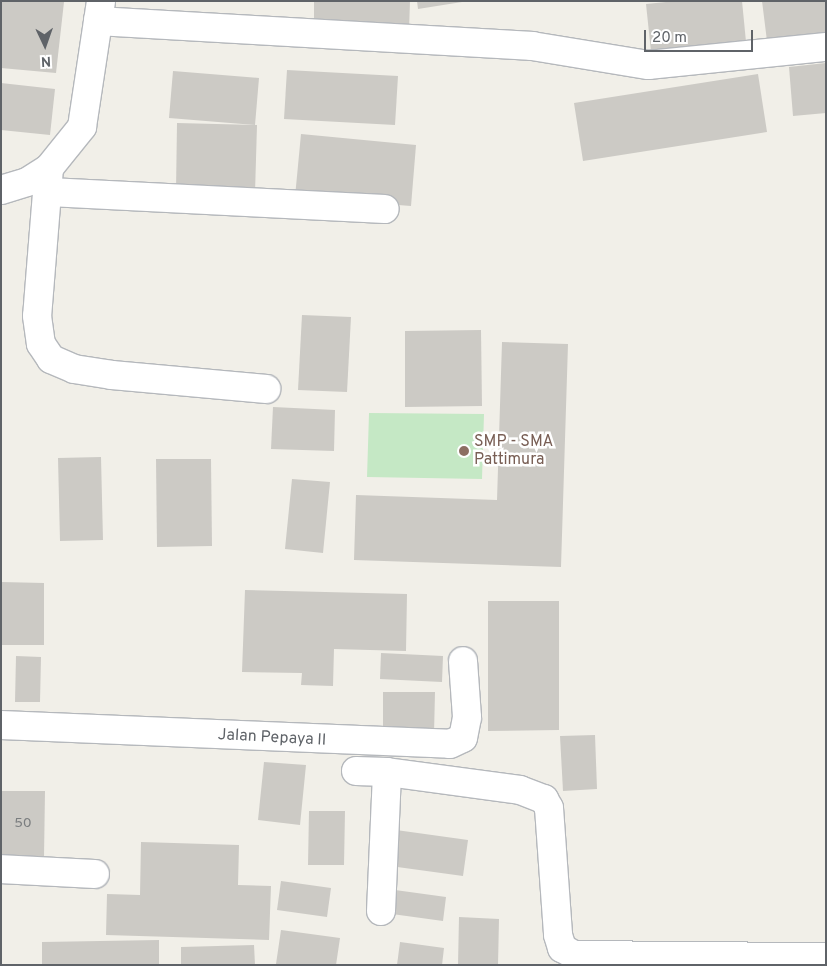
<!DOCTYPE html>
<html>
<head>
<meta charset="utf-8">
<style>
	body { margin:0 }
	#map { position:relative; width:827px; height:966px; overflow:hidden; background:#f1efe8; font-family:Overpass,sans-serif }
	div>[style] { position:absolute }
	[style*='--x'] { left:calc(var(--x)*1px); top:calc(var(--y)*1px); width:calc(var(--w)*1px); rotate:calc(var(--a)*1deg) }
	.green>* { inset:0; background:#c5e8c5 }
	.building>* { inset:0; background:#cccac5 }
	.roads { filter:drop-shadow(1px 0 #b5b8bc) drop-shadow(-1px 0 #b5b8bc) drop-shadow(0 1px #b5b8bc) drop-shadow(0 -1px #b5b8bc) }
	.street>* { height:28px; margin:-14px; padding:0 14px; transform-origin:14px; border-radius:14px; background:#fff }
	.secondary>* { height:28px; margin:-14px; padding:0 14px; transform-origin:14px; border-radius:14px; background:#fff }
	.dots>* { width:14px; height:14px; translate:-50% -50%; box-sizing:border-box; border:2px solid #fff; border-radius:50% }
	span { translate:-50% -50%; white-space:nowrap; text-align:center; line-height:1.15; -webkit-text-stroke:5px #fff; paint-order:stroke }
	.number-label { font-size:14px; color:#7a7d7f }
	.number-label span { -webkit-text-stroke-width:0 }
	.education-label { font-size:16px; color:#785e54 }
	.left { translate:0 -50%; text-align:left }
	.street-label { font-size:16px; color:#5f6368 }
	.frame { position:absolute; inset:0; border:2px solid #5f6368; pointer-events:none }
	.north { position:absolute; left:20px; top:20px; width:50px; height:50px; -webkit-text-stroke:4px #fff; paint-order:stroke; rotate:177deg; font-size:14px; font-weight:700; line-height:20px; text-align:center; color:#5f6368 }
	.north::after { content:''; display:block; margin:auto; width:18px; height:22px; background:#5f6368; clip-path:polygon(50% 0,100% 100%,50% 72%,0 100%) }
	.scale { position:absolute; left:644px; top:30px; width:109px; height:22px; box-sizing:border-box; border:2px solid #5f6368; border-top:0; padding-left:6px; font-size:15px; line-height:18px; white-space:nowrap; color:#5f6368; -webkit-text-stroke:4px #fff; paint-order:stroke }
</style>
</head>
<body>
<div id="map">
	<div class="green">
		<i style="clip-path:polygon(369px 413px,484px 414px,482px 479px,367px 477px)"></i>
	</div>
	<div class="building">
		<i style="clip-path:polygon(1px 1px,64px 2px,56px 73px,1px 68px)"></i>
		<i style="clip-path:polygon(314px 1px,410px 1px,409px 30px,314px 29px)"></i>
		<i style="clip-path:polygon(417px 1px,462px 1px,462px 2px,418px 9px)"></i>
		<i style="clip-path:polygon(676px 1px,742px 1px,747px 52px,652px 61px,646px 4px)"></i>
		<i style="clip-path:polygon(762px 1px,826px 1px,826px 43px,768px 49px)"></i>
		<i style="clip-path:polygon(826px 63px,826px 113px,793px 116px,789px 67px)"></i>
		<i style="clip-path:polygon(287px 70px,398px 76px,395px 125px,284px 119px)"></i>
		<i style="clip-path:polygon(173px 71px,259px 78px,255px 125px,169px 118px)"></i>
		<i style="clip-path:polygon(758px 74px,767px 132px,583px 161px,574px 103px)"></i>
		<i style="clip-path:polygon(1px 83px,55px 89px,50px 135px,1px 130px)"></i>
		<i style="clip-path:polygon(177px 123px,257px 125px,255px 193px,176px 191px)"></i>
		<i style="clip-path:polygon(301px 134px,416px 145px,411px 206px,295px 197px)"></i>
		<i style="clip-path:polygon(302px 315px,351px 317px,347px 392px,298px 390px)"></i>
		<i style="clip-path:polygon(481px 330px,482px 406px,405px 407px,405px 331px)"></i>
		<i style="clip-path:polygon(502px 342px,568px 344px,561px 567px,354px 560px,356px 495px,497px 500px)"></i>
		<i style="clip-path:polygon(273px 407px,335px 410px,334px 451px,271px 449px)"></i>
		<i style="clip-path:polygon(101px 457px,103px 540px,60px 541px,58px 458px)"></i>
		<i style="clip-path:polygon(156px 459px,211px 459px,212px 546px,157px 547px)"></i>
		<i style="clip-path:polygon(292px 479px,330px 482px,323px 553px,285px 549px)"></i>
		<i style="clip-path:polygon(1px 582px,44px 583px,44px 645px,1px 645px)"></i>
		<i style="clip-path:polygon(245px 590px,407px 594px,406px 651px,334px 649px,333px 686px,301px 685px,302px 673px,242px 672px)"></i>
		<i style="clip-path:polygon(488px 601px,559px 601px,559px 730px,488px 731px)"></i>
		<i style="clip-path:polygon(381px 653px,443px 656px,442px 682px,380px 679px)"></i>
		<i style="clip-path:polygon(16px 656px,41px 657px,40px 702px,15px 702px)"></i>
		<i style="clip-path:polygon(383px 692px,435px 692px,434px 734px,383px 734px)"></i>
		<i style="clip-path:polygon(595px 735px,597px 789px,563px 791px,560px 736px)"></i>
		<i style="clip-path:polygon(264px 762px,306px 765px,300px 825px,258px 820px)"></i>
		<i style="clip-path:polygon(1px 791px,45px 791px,44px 857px,1px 857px)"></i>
		<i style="clip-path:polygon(309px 811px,345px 811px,344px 865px,308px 865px)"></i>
		<i style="clip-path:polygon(396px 830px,468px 840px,463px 876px,390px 866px)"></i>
		<i style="clip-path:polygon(141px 842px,239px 845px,238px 885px,271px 886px,269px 940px,106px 935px,107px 894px,140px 895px)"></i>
		<i style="clip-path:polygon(281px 881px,331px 888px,327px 917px,277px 910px)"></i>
		<i style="clip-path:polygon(395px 890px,446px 897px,443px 921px,392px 914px)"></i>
		<i style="clip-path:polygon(459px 917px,499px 919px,498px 965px,458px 965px)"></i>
		<i style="clip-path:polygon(281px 930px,340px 938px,336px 965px,276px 964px)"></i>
		<i style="clip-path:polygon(159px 940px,159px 965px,42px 965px,42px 942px)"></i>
		<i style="clip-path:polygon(400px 942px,444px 948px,442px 965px,397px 965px)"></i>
		<i style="clip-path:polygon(254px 945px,255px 965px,181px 965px,181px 947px)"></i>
	</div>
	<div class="roads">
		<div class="street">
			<i style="--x:98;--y:21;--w:435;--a:3.3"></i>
			<i style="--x:532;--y:46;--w:118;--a:9.3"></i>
			<i style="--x:648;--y:65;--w:179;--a:-5.8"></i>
			<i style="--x:49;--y:168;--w:148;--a:94.6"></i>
			<i style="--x:37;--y:316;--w:28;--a:82"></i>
			<i style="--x:41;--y:344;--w:18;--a:56"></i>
			<i style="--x:51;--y:359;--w:25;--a:23"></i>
			<i style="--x:74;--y:369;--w:38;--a:9"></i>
			<i style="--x:112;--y:375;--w:155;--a:5.2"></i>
			<i style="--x:49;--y:192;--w:336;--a:2.9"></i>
			<i style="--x:1;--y:725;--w:449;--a:2.4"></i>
			<i style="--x:450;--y:744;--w:14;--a:-25"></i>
			<i style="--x:463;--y:738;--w:21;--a:-79"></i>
			<i style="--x:467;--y:717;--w:56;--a:-94.1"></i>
			<i style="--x:356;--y:771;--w:31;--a:2"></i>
			<i style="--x:1;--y:869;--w:94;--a:3"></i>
			<i style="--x:381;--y:911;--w:139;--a:-87.5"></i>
			<i style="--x:387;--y:772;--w:134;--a:7.7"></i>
			<i style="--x:520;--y:790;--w:26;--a:21"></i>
			<i style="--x:544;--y:799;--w:10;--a:61"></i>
			<i style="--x:549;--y:808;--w:127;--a:85.9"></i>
			<i style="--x:558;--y:935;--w:14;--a:73"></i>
			<i style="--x:562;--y:948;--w:14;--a:30"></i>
			<i style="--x:574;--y:955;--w:252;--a:0.5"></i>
		</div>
		<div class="secondary">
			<i style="--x:1;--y:190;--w:27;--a:-17"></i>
			<i style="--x:27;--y:182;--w:26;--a:-32"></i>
			<i style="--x:49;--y:168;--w:53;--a:-51.2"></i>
			<i style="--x:82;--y:127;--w:127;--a:-81.4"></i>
		</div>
	</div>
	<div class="dots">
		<i style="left:464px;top:451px;background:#8d6e63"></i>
	</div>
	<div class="number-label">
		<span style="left:23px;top:824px">50</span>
	</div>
	<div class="education-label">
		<span class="left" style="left:474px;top:451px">SMP - SMA<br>Pattimura</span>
	</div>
	<div class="street-label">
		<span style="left:272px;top:738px;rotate:3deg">Jalan Pepaya II</span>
	</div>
	<div class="frame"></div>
	<div class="north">N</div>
	<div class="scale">20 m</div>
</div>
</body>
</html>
